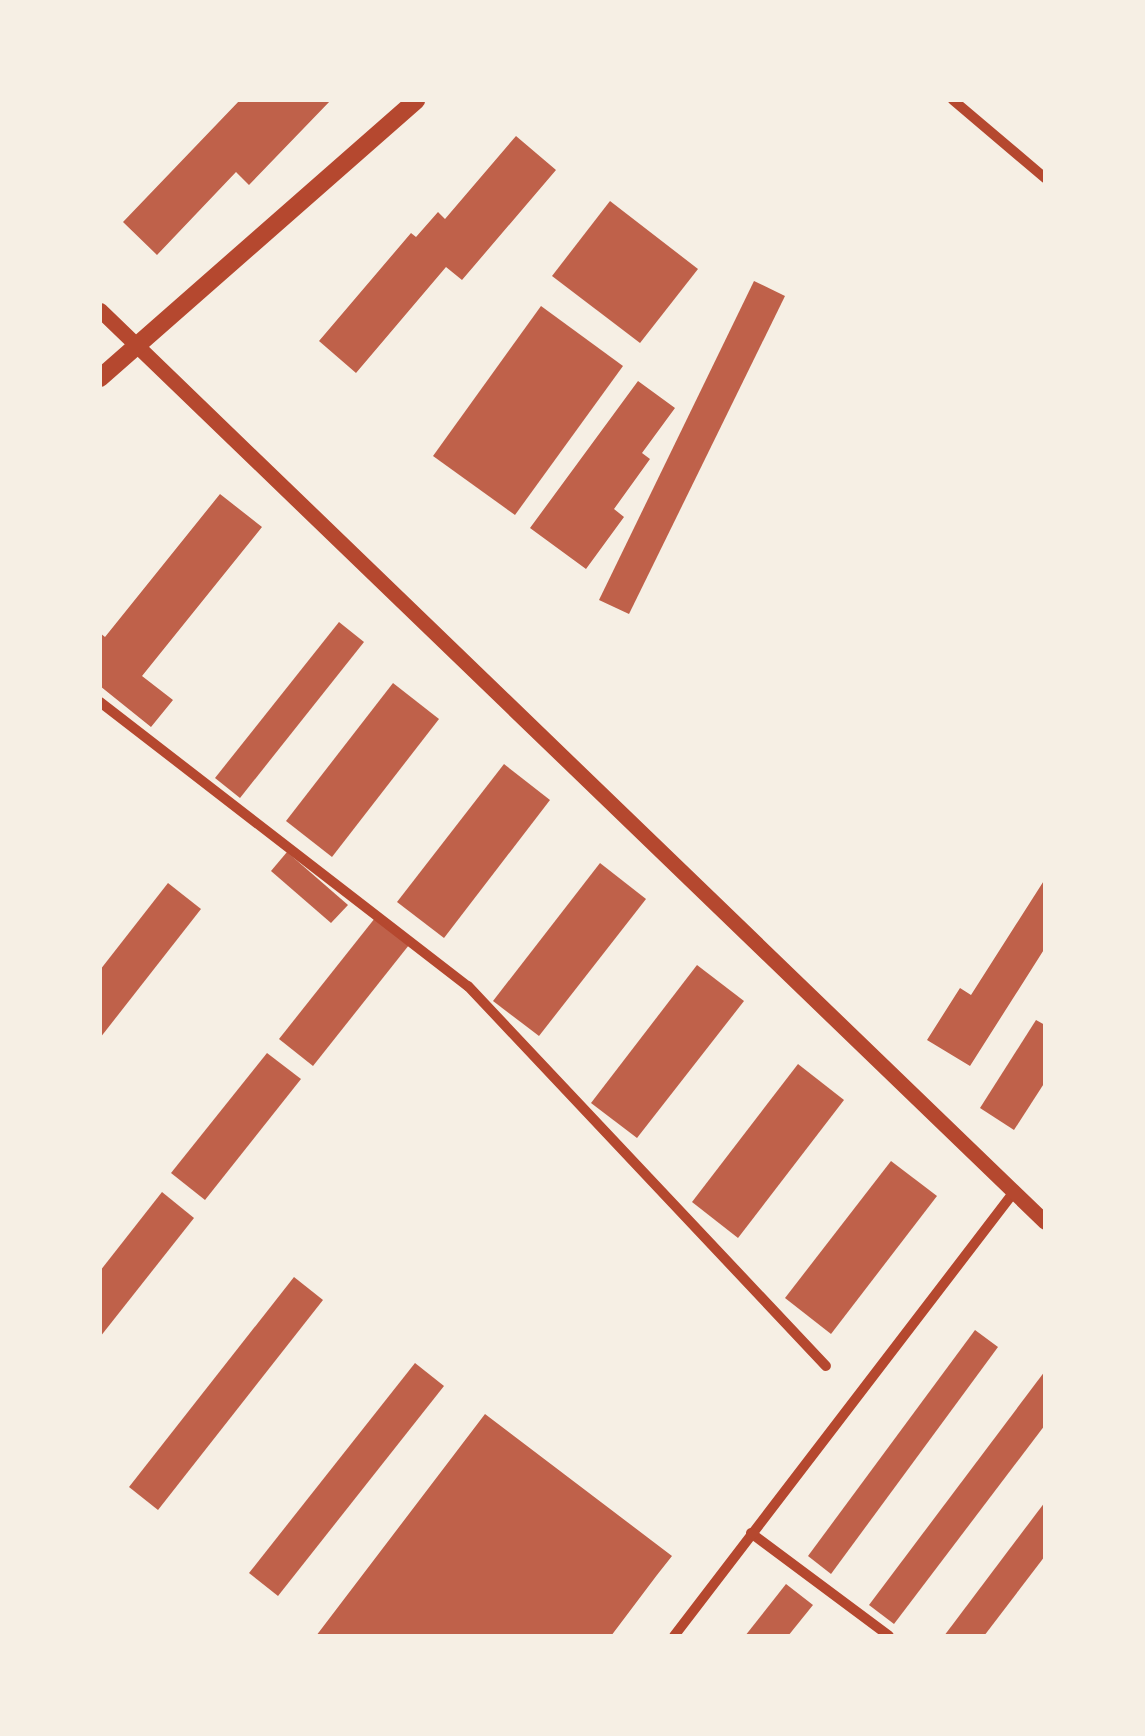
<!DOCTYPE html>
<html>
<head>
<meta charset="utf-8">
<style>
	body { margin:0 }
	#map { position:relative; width:1145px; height:1736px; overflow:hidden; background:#f6efe4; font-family:"DejaVu Sans",sans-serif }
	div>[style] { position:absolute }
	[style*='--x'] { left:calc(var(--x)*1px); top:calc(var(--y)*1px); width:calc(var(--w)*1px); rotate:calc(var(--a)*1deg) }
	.building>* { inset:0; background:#bf614a }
	.minor>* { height:10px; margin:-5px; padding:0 5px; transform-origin:5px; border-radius:5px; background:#b5482f }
	.tertiary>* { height:15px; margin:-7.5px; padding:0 7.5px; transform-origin:7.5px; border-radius:7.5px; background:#b5482f }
	.secondary>* { height:18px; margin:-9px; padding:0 9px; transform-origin:9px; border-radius:9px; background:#b5482f }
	span { translate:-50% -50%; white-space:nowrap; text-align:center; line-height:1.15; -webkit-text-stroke:10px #f6efe4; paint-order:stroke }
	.frame { position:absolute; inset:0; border:102px solid #f6efe4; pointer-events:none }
</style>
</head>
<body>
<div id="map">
	<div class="building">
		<i style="clip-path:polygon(240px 100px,331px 100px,249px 185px,236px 172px,157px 255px,123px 222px)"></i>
		<i style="clip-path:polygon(516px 136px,556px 170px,462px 280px,446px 267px,356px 373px,319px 341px,411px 233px,416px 237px,438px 212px,445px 219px)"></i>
		<i style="clip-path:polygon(610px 201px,698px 269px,640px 343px,552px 276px)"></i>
		<i style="clip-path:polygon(754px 281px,785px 296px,629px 614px,599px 600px)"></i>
		<i style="clip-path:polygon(541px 306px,623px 366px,515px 515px,433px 456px)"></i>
		<i style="clip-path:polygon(638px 381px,675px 408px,642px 453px,650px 459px,614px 509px,624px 517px,586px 569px,530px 528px)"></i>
		<i style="clip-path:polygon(220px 494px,262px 527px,142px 676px,173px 700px,151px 727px,100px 686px,100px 633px,105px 637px)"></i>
		<i style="clip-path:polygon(339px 622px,364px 642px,240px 798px,215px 778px)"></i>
		<i style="clip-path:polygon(393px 683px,439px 719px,332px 857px,286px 821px)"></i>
		<i style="clip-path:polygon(504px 764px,550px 800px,444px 938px,397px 902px)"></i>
		<i style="clip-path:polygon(287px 852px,348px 905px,331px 923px,271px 871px)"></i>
		<i style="clip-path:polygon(600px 863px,646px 899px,539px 1036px,493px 1001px)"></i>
		<i style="clip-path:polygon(1045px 879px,1045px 948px,970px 1066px,927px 1040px,960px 988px,971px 995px)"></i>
		<i style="clip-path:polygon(168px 883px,201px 909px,100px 1038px,100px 970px)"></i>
		<i style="clip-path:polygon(375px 918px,409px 945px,313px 1066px,279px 1039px)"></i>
		<i style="clip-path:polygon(697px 965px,744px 1001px,637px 1138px,591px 1103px)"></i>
		<i style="clip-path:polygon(1036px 1020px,1045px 1025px,1045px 1082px,1014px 1130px,980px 1108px)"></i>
		<i style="clip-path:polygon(267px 1053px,301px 1079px,205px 1200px,171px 1173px)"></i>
		<i style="clip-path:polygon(798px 1064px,844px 1100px,738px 1238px,692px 1202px)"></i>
		<i style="clip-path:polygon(891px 1161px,937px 1196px,831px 1334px,785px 1298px)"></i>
		<i style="clip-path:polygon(162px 1192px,194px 1218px,100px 1337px,100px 1271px)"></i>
		<i style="clip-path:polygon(294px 1277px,323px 1300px,158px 1510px,129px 1487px)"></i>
		<i style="clip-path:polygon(975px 1330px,998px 1347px,831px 1574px,808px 1556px)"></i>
		<i style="clip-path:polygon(415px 1363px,444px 1386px,278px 1596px,249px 1573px)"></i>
		<i style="clip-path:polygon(1045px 1371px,1045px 1425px,894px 1624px,869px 1605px)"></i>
		<i style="clip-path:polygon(485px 1414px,672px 1556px,657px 1575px,611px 1636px,316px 1636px)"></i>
		<i style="clip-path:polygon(1045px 1502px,1045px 1556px,984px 1636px,944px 1636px)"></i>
		<i style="clip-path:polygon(786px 1584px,813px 1605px,788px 1636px,745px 1636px)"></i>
	</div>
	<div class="minor">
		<i style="--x:953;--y:100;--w:121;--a:40.3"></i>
		<i style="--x:100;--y:702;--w:465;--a:37.7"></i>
		<i style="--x:468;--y:986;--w:522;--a:46.71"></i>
		<i style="--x:751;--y:1533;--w:172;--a:36.7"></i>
		<i style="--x:674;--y:1636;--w:559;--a:-52.56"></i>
	</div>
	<div class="tertiary">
		<i style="--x:100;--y:310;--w:1313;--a:43.98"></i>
	</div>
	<div class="secondary">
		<i style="--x:100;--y:378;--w:421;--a:-41.3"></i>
	</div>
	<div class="frame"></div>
</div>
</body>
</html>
